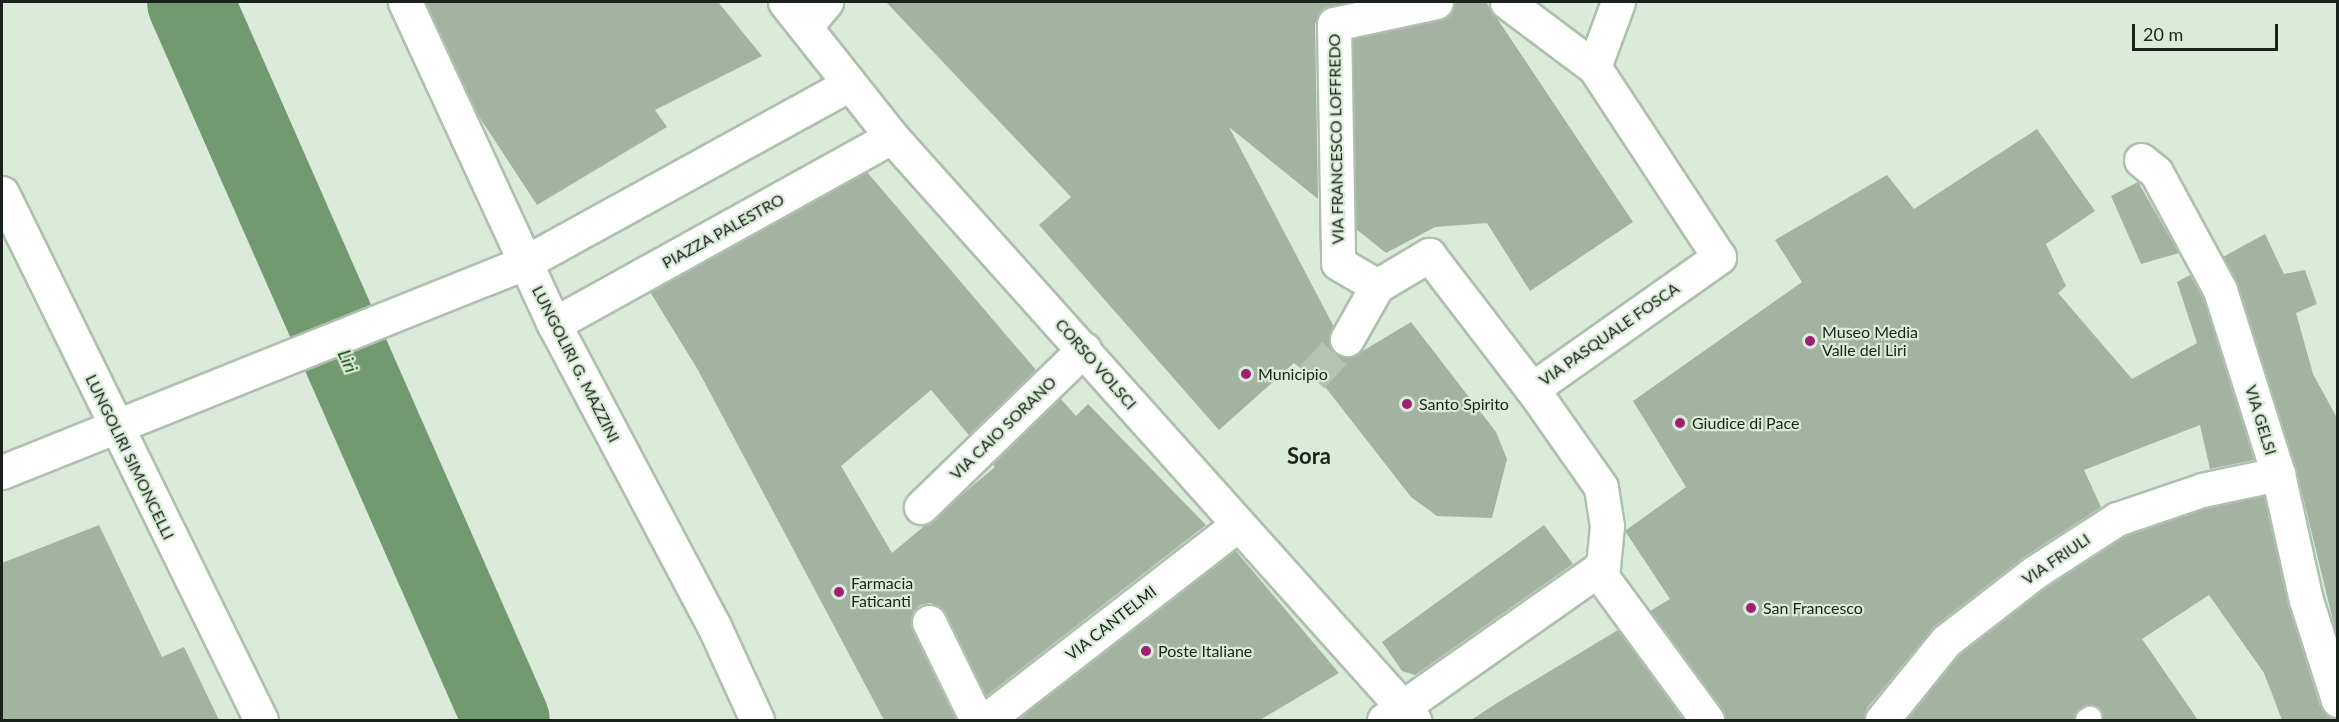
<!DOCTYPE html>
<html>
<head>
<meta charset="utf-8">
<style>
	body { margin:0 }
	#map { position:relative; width:2339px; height:722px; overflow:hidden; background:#dbebd9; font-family:Lato,sans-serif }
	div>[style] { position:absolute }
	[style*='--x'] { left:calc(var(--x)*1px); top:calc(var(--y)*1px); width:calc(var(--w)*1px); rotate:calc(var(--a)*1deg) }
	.river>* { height:87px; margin:-43.5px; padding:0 43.5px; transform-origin:43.5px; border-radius:43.5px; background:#739970 }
	.building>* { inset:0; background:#a3b2a1 }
	.street-tunnel>* { height:33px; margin-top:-16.5px; transform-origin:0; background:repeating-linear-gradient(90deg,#b5c3b3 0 33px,transparent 0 49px) }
	.roads { filter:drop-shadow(2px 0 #afbfae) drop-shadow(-2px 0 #afbfae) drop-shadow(0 2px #afbfae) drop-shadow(0 -2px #afbfae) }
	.lane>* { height:22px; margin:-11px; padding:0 11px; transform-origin:11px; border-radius:11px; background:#fff }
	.street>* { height:33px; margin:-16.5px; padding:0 16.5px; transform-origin:16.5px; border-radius:16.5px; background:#fff }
	.secondary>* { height:33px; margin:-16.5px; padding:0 16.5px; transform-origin:16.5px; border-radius:16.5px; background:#fff }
	.dots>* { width:16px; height:16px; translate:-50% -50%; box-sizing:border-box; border:3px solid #dbebd9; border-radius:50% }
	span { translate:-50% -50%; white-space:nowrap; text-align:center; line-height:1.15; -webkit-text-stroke:4.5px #dbebd9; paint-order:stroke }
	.street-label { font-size:16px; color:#1b211b }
	.poi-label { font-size:16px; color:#1b211b }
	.left { translate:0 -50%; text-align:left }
	.water-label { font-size:18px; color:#0e470d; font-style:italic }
	.district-label { font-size:22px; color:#1b211b; font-weight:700 }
	.frame { position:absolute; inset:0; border:3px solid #1b211b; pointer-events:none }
	.scale { position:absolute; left:2132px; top:24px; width:146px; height:27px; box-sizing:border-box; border:3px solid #1b211b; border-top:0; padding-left:8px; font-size:18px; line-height:21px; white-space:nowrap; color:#1b211b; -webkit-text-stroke:4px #dbebd9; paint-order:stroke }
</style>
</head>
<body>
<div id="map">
	<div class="river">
		<i style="--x:190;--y:2;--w:784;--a:66.25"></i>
	</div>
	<div class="building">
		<i style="clip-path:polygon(425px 2px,718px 2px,762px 56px,655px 110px,667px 127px,537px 205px,478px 115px)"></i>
		<i style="clip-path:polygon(886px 2px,1349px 2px,1323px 9px,1315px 24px,1318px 199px,1229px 127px,1333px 325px,1331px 349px,1347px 358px,1356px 355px,1411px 322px,1496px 432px,1507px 459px,1492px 518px,1437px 516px,1411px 497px,1326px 388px,1294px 363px,1219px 430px,1039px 225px,1071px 197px)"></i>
		<i style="clip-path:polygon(1454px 2px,1486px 2px,1633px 222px,1530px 291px,1487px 223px,1435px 227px,1386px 253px,1356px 229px,1353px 39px,1441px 20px)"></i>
		<i style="clip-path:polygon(2037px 129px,2095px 211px,2046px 244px,2066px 286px,2058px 293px,2132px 379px,2197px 343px,2177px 282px,2190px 275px,2203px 297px,2254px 460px,2210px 469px,2200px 425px,2084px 470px,2101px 507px,2024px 557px,1935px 626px,1867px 708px,1864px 720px,1725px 720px,1650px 611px,1670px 599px,1625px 531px,1686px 487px,1633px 401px,1802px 282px,1775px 240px,1887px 175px,1914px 209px)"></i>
		<i style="clip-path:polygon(867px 172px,1036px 370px,969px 435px,931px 390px,841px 466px,892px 553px,995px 467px,992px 464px,1060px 398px,1076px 416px,1088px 404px,1206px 525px,986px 696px,946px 613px,931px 603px,920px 605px,913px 612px,912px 630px,956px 720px,884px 720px,698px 370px,650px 292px)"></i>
		<i style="clip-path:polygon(2138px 182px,2179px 253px,2141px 264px,2111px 196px)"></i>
		<i style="clip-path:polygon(2265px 234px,2284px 274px,2305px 270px,2317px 304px,2296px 313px,2313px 374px,2337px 418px,2337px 637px,2296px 468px,2238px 284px,2223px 257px)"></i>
		<i style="clip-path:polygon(2264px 496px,2288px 604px,2320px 706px,2337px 720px,2282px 720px,2264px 673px,2209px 595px,2142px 639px,2198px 720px,2103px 720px,2101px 710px,2090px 705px,2079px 709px,2074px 720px,1906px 720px,1959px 654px,2046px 587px,2124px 537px,2207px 508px)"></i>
		<i style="clip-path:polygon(99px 525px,162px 657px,184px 647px,219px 720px,2px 720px,2px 563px)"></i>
		<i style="clip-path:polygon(1544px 525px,1573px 564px,1415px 675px,1402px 671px,1382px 642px)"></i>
		<i style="clip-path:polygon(1235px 550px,1339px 673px,1260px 720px,1016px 720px)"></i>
		<i style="clip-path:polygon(1618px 630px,1684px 720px,1471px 720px,1497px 703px)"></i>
	</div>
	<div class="street-tunnel">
		<i style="--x:1312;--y:377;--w:52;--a:-47.4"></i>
	</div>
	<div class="roads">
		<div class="lane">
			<i style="--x:2087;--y:720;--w:4;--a:-34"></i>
		</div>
		<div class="street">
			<i style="--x:405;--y:2;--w:355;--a:65.2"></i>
			<i style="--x:554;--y:324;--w:342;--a:62.1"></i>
			<i style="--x:714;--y:626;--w:103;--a:65.4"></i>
			<i style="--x:785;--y:2;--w:172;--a:51.6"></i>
			<i style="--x:892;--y:137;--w:783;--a:48.16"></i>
			<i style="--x:1436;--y:2;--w:104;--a:167.8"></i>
			<i style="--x:1334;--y:24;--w:239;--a:89"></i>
			<i style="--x:1338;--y:263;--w:45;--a:30.5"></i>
			<i style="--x:1377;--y:286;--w:61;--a:-30.8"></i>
			<i style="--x:1429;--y:255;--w:169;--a:52.5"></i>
			<i style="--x:1507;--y:2;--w:109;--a:36.8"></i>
			<i style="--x:805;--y:27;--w:33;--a:-50"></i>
			<i style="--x:2141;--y:160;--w:19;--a:39"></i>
			<i style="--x:2156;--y:172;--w:134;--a:61.5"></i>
			<i style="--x:2220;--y:290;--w:193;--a:72.5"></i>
			<i style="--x:2278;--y:474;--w:129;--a:77.5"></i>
			<i style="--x:2306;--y:600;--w:105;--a:72.3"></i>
			<i style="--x:554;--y:324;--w:386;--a:-29"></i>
			<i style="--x:1347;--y:339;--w:61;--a:-60.5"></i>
			<i style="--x:2;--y:472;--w:562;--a:-21.82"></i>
			<i style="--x:524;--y:263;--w:370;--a:-28.8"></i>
			<i style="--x:921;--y:507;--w:227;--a:-44.1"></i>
			<i style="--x:1597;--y:570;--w:186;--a:53.7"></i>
			<i style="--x:929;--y:622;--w:109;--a:63.9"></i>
			<i style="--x:986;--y:720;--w:318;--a:-37.8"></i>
			<i style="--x:1384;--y:720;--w:268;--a:-35.1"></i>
			<i style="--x:1603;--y:566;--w:40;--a:-84.3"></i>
			<i style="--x:1607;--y:526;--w:39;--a:-99"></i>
			<i style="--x:1601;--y:487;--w:120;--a:-125.1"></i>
			<i style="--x:1532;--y:389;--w:229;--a:-35.2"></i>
			<i style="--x:1719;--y:257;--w:227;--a:-123.3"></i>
			<i style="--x:1594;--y:67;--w:69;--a:-69.7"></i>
			<i style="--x:1882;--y:720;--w:102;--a:-51"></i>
			<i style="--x:1946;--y:641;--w:113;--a:-37.8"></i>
			<i style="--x:2035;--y:572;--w:98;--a:-32.9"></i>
			<i style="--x:2117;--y:519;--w:90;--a:-18.8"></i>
			<i style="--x:2202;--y:490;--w:78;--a:-11.9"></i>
		</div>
		<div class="secondary">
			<i style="--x:2;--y:193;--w:587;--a:63.83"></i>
		</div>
	</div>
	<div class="dots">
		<i style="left:1810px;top:341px;background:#9f2073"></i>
		<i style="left:1246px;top:374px;background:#9f2073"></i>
		<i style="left:1407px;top:404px;background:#9f2073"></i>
		<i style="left:1680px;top:423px;background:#9f2073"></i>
		<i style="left:839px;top:592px;background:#9f2073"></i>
		<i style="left:1751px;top:608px;background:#9f2073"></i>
		<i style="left:1146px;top:651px;background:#9f2073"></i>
	</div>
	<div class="street-label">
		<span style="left:1336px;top:139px;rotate:-91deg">VIA FRANCESCO LOFFREDO</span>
		<span style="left:723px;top:231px;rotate:-29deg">PIAZZA PALESTRO</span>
		<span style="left:1609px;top:334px;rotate:-35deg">VIA PASQUALE FOSCA</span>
		<span style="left:576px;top:364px;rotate:63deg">LUNGOLIRI G. MAZZINI</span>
		<span style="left:1096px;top:364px;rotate:49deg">CORSO VOLSCI</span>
		<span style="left:2261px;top:420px;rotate:73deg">VIA GELSI</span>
		<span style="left:1003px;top:428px;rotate:-44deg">VIA CAIO SORANO</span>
		<span style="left:130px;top:457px;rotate:64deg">LUNGOLIRI SIMONCELLI</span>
		<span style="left:2056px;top:559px;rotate:-34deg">VIA FRIULI</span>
		<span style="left:1111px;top:623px;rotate:-38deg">VIA CANTELMI</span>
	</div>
	<div class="poi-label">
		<span class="left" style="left:1822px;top:341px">Museo Media<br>Valle del Liri</span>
		<span class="left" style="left:1258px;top:374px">Municipio</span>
		<span class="left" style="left:1419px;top:404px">Santo Spirito</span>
		<span class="left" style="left:1692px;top:423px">Giudice di Pace</span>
		<span class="left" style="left:851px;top:592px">Farmacia<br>Faticanti</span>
		<span class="left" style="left:1763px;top:608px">San Francesco</span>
		<span class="left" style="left:1158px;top:651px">Poste Italiane</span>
	</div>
	<div class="water-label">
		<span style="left:348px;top:361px;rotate:66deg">Liri</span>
	</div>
	<div class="district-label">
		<span style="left:1309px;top:456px">Sora</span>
	</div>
	<div class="frame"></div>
	<div class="scale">20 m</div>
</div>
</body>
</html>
